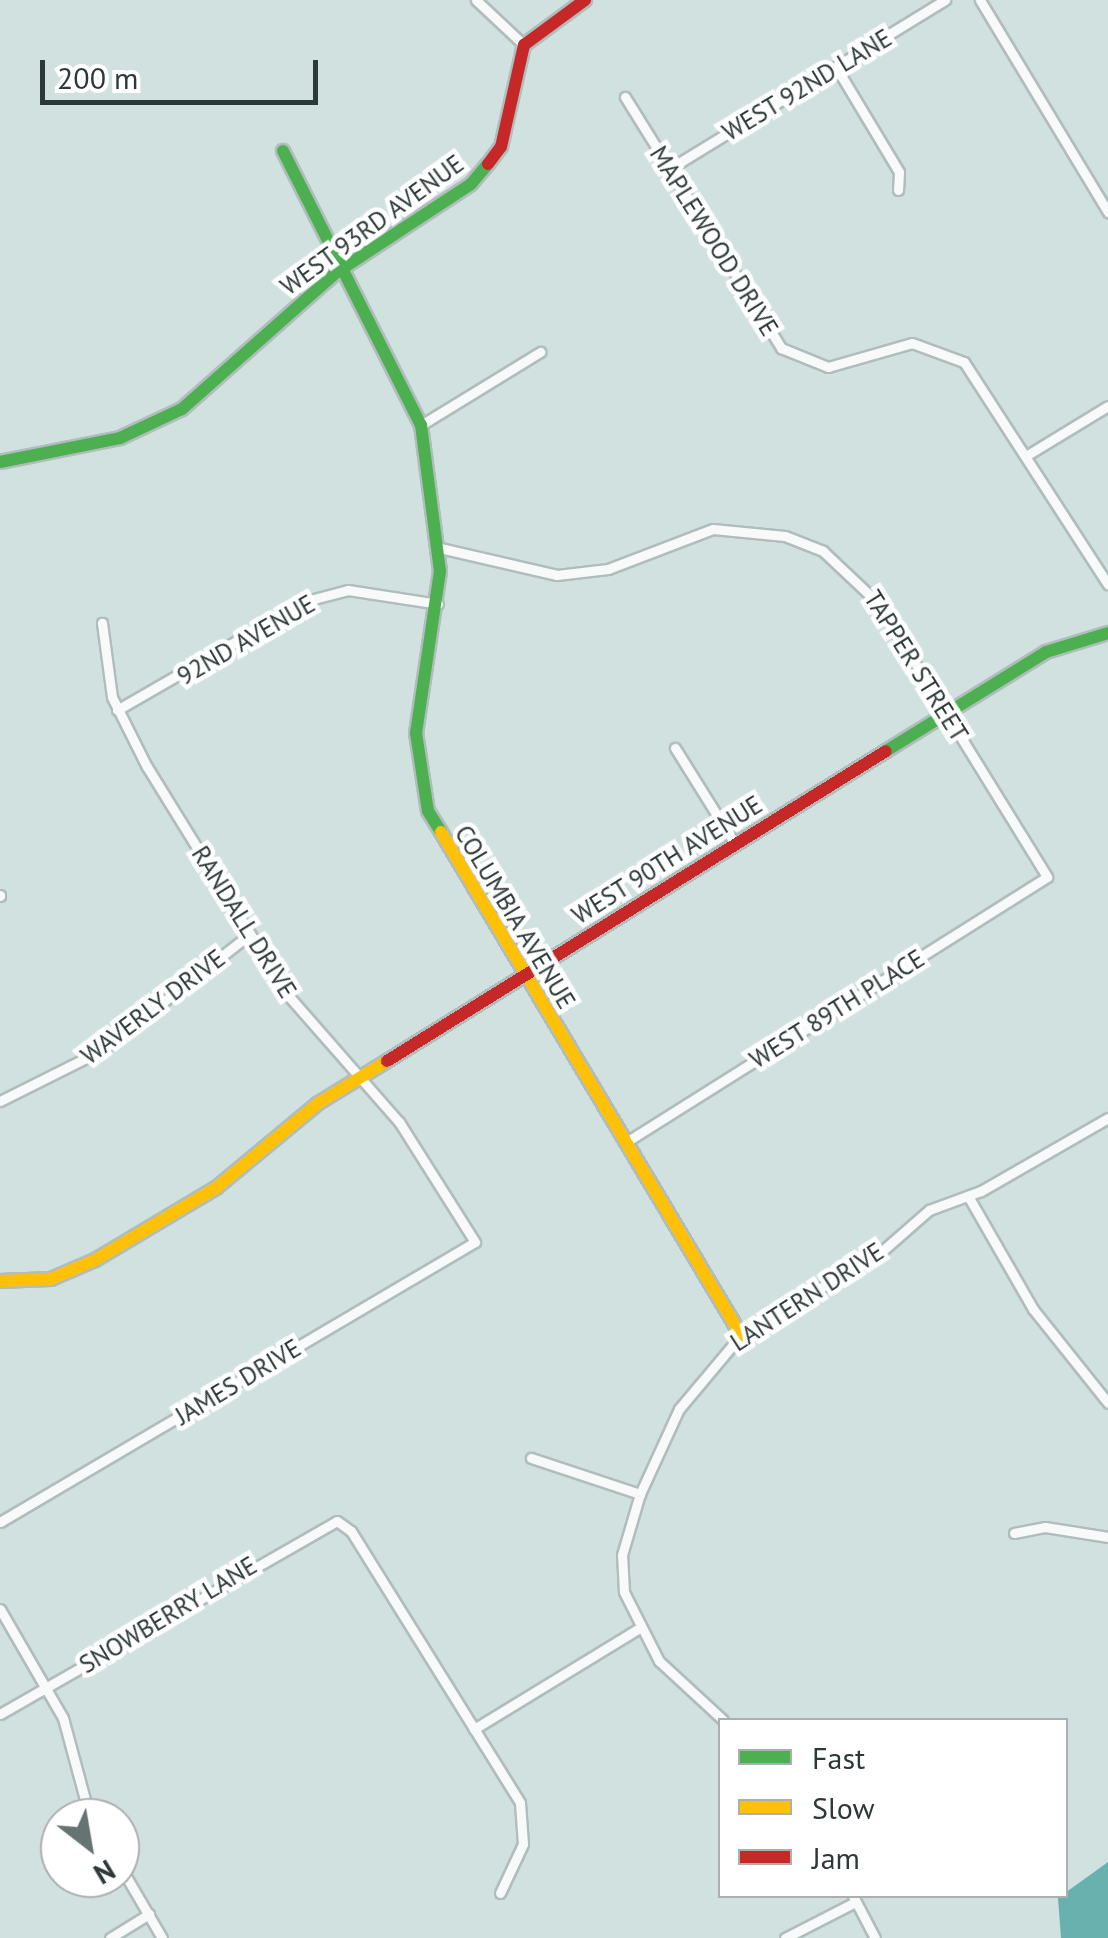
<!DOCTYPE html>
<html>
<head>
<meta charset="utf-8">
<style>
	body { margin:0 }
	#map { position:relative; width:1108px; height:1938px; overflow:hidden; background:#d0e1e0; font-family:"PT Sans",sans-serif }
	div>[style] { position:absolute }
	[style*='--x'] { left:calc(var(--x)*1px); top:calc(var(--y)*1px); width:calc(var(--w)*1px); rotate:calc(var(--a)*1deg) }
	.water>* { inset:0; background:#68b1ae }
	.roads { filter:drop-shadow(2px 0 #b0bdbc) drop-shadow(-2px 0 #b0bdbc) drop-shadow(0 2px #b0bdbc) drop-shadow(0 -2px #b0bdbc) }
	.street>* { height:9px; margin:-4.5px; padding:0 4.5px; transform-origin:4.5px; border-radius:4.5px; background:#f8fafa }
	.fast>* { height:12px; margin:-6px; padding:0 6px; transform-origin:6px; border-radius:6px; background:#4caf50 }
	.slow>* { height:12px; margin:-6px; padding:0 6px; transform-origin:6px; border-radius:6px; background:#ffc107 }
	.jam>* { height:12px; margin:-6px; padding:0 6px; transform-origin:6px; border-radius:6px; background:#c62828 }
	span { translate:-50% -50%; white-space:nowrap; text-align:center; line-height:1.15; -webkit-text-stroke:9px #fff; paint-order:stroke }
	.street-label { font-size:25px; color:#2c3938 }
	.legend { position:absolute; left:718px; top:1718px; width:350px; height:180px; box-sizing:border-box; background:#fff; border:2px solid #abb0af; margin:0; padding:12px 18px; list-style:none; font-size:30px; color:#2c3938 }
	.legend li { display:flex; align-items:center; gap:20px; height:50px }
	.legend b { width:50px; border:2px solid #abb0af }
	.north { position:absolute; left:40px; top:1798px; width:100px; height:100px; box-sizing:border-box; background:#fff; border:2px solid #abb0af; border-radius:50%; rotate:149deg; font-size:28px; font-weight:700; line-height:40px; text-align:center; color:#2c3938 }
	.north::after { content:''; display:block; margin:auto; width:35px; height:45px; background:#657473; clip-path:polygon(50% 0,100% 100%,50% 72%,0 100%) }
	.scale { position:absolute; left:40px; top:60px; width:278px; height:45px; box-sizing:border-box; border:5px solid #2c3938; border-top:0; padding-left:12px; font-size:30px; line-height:35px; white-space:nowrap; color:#2c3938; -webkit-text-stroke:8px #fff; paint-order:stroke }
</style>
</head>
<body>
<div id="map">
	<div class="water">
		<i style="clip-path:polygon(1108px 1862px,1108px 1938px,1061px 1938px,1058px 1898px)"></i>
	</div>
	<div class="roads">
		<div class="street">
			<i style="--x:476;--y:0;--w:66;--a:43.2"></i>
			<i style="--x:980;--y:0;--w:248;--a:58.9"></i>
			<i style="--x:836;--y:67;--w:122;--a:59"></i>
			<i style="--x:899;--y:172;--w:18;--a:93"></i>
			<i style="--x:625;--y:97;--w:296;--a:58.1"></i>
			<i style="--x:781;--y:348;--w:51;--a:22"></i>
			<i style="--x:828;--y:367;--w:87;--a:-15.9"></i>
			<i style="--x:912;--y:343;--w:55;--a:20.1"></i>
			<i style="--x:964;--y:362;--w:265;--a:57.1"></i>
			<i style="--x:669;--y:169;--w:324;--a:-31.5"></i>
			<i style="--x:421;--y:425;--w:140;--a:-31.5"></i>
			<i style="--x:1029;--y:454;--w:92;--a:-31.3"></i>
			<i style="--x:440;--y:548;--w:120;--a:13"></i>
			<i style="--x:557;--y:575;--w:51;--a:-6.7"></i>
			<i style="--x:608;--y:569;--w:112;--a:-20.9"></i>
			<i style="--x:713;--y:529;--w:72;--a:5.6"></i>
			<i style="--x:785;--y:536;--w:41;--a:21.5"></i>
			<i style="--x:823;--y:551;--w:76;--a:43.4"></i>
			<i style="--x:878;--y:603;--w:322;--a:58.3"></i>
			<i style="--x:1047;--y:877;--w:496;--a:147.8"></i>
			<i style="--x:117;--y:710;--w:218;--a:-30"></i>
			<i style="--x:306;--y:601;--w:43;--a:-14.7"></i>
			<i style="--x:348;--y:590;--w:91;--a:8.8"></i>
			<i style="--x:675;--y:748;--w:113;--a:58"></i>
			<i style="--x:0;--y:896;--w:1;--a:-90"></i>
			<i style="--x:0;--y:1101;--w:114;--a:-26.6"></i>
			<i style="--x:102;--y:1050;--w:188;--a:-38.1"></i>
			<i style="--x:968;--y:1196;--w:130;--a:60.1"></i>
			<i style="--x:1033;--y:1309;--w:120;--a:51.4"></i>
			<i style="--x:531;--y:1458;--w:115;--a:18.3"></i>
			<i style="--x:0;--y:1522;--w:551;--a:-30.52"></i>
			<i style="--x:475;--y:1242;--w:142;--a:-122.3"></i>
			<i style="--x:399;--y:1122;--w:169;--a:-131.2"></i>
			<i style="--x:288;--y:995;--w:268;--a:-121.7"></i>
			<i style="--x:147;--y:767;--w:78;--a:-116.6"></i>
			<i style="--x:112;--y:697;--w:75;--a:-97.7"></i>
			<i style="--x:1014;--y:1533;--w:32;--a:-11"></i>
			<i style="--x:1045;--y:1527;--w:64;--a:9"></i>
			<i style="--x:0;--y:1609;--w:126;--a:60"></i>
			<i style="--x:63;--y:1718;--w:104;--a:74.9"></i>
			<i style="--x:0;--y:1714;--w:388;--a:-29.8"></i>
			<i style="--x:337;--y:1521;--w:17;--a:36"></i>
			<i style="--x:351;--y:1531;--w:320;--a:58.1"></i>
			<i style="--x:520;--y:1803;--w:41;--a:85.8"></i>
			<i style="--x:523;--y:1844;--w:54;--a:115.1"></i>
			<i style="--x:723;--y:1720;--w:87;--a:-137.3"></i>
			<i style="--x:659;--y:1661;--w:77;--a:-116.9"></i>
			<i style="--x:624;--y:1592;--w:37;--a:-93"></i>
			<i style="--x:622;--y:1555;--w:64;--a:-73.6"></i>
			<i style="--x:640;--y:1494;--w:94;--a:-65.4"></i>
			<i style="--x:679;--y:1409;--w:97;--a:-50"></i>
			<i style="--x:741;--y:1335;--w:163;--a:-30.7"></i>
			<i style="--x:881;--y:1252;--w:64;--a:-41.2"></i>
			<i style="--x:929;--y:1210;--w:55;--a:-20.1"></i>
			<i style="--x:981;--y:1191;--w:146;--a:-29.9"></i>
			<i style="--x:474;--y:1729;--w:192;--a:-31.4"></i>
			<i style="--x:120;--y:1866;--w:83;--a:59.7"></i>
			<i style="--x:853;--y:1896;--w:47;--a:62.4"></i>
			<i style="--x:110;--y:1938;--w:46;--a:-31.6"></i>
			<i style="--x:785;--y:1938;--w:79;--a:-27.2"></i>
		</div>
		<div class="fast">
			<i style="--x:283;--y:151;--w:307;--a:63.3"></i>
			<i style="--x:421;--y:425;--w:147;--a:82.6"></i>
			<i style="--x:440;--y:571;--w:164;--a:98.4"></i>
			<i style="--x:416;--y:733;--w:79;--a:81.3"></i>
			<i style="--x:428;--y:811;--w:25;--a:58"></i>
			<i style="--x:0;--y:462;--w:122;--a:-11.3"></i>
			<i style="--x:120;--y:438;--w:68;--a:-25.1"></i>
			<i style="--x:182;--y:409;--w:207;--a:-41.5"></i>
			<i style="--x:337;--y:272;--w:160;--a:-33.3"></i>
			<i style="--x:471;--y:184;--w:26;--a:-50"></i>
			<i style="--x:886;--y:751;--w:188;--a:-31.7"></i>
			<i style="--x:1046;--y:652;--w:65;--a:-17"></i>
		</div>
		<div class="slow">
			<i style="--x:441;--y:832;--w:586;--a:59.19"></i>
			<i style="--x:0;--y:1281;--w:51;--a:-2.2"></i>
			<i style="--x:51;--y:1279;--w:48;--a:-23.4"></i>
			<i style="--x:95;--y:1260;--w:141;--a:-30.8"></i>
			<i style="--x:216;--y:1188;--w:131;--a:-39.7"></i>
			<i style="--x:317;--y:1104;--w:82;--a:-31.6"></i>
		</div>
		<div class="jam">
			<i style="--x:488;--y:164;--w:21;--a:-53"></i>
			<i style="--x:501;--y:147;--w:105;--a:-77.3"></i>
			<i style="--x:524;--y:45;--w:76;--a:-36.4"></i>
			<i style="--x:387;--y:1061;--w:587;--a:-31.85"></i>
		</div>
	</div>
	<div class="street-label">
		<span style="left:807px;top:85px;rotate:-31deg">WEST 92ND LANE</span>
		<span style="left:372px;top:225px;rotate:-36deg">WEST 93RD AVENUE</span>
		<span style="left:714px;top:241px;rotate:58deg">MAPLEWOOD DRIVE</span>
		<span style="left:246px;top:640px;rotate:-30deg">92ND AVENUE</span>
		<span style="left:916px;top:666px;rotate:58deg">TAPPER STREET</span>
		<span style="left:667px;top:860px;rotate:-32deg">WEST 90TH AVENUE</span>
		<span style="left:515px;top:917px;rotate:59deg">COLUMBIA AVENUE</span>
		<span style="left:244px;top:922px;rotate:58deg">RANDALL DRIVE</span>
		<span style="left:153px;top:1007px;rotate:-37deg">WAVERLY DRIVE</span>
		<span style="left:837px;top:1009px;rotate:-32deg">WEST 89TH PLACE</span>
		<span style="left:807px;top:1297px;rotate:-33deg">LANTERN DRIVE</span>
		<span style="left:238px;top:1382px;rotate:-31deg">JAMES DRIVE</span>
		<span style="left:168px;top:1615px;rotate:-31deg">SNOWBERRY LANE</span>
	</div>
	<ul class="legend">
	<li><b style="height:12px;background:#4caf50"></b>Fast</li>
	<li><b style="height:12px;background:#ffc107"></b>Slow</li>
	<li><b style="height:12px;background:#c62828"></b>Jam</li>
	</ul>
	<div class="north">N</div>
	<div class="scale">200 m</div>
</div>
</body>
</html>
